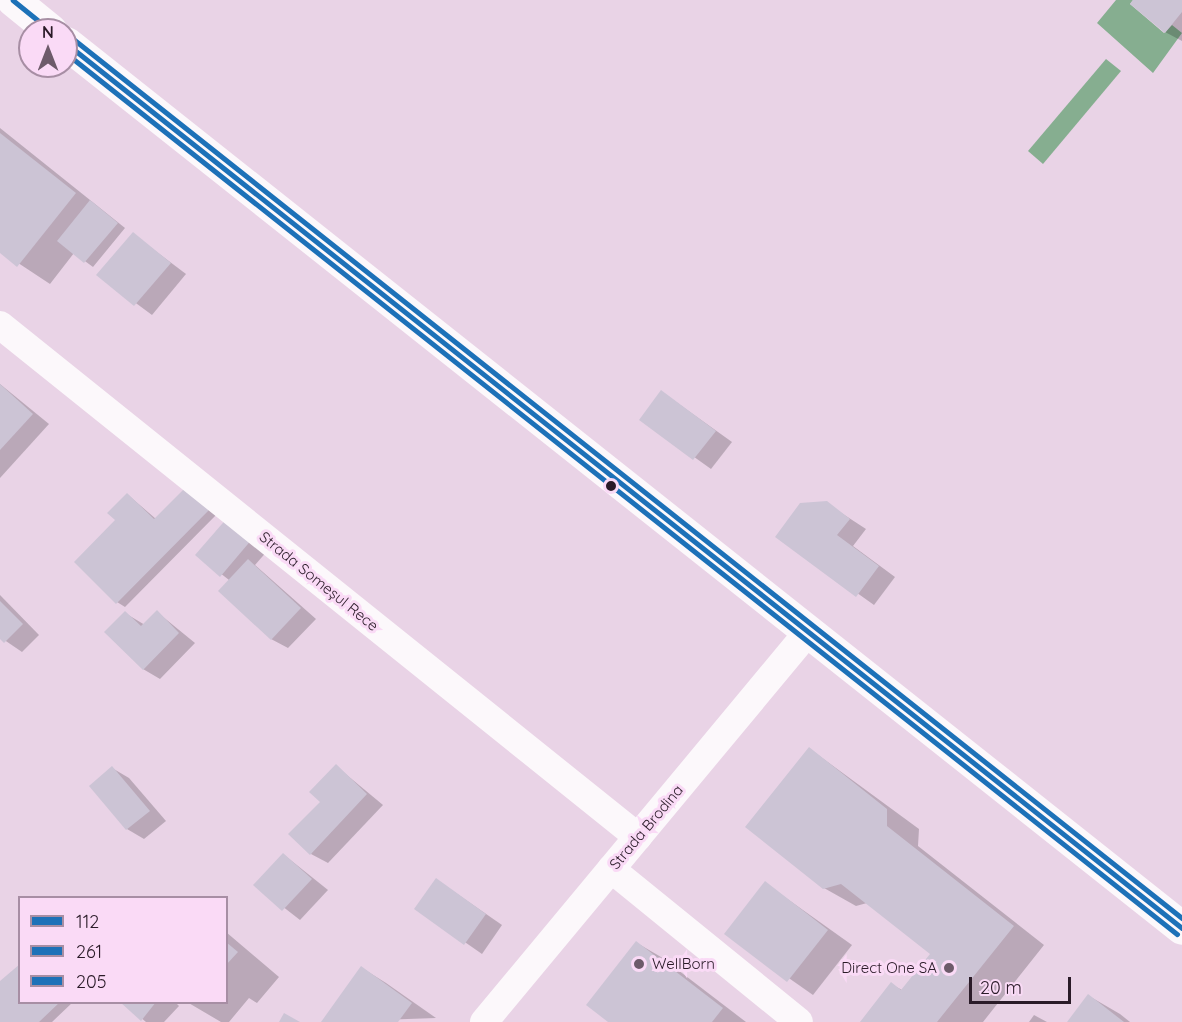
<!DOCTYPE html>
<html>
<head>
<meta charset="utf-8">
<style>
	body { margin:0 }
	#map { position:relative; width:1182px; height:1022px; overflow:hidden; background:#e9d3e6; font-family:Quicksand,sans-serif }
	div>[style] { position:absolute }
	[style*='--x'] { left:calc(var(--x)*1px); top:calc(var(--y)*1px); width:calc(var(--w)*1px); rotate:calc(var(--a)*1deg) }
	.water>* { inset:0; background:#86ae90 }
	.shadow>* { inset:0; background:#0003 }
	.building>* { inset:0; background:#ccc4d5 }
	.street>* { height:28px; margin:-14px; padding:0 14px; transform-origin:14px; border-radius:14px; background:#fcf8fb }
	.secondary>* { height:33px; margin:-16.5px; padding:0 16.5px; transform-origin:16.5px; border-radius:16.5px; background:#fcf8fb }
	.bus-1>* { height:4.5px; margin:-2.25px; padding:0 2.25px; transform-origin:2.25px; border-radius:2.25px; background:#1d71b8 }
	.bus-2>* { height:4.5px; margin:-2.25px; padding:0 2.25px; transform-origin:2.25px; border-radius:2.25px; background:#1d71b8 }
	.bus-3>* { height:4.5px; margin:-2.25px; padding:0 2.25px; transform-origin:2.25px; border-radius:2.25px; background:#1d71b8 }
	.dots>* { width:16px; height:16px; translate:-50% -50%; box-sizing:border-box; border:3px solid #fadaf6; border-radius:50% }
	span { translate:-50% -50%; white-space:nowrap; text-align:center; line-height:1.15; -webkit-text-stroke:6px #fadaf6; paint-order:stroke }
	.street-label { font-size:15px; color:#2a1b28 }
	.poi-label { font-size:15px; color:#2a1b28 }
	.left { translate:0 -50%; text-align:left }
	.right { translate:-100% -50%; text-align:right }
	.legend { position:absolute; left:18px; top:896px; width:210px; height:108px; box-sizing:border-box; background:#fadaf6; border:2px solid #a78ea4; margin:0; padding:8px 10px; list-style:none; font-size:18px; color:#2a1b28 }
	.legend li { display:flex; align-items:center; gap:12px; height:30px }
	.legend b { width:30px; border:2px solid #a78ea4 }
	.north { position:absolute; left:18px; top:18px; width:60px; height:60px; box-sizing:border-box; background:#fadaf6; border:2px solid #a78ea4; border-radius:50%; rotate:0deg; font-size:16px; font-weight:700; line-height:24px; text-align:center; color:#2a1b28 }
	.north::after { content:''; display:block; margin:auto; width:21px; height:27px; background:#6d5b6a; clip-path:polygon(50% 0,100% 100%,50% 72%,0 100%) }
	.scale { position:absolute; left:969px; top:977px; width:102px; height:27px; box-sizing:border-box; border:3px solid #2a1b28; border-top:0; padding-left:8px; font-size:18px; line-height:21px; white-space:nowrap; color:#2a1b28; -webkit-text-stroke:4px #fadaf6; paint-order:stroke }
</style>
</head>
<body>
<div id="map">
	<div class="water">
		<i style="clip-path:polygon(1116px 0,1133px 0,1130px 4px,1164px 33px,1172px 25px,1182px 33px,1153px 73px,1097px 23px)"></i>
		<i style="clip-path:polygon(1106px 59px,1121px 71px,1043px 164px,1028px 151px)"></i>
	</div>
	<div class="shadow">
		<i style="clip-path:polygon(1135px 0,1182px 0,1182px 41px,1165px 32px)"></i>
		<i style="clip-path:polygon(0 128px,125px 228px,93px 267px,74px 253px,50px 284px,0 251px)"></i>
		<i style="clip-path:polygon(133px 234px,186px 274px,152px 315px,98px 275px)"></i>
		<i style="clip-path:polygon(0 384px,49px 424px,0 478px)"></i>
		<i style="clip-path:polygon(662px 392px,732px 442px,711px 469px,641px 419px)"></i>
		<i style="clip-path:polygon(189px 486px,219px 512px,125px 607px,117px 602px,117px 520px,127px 494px,156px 519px)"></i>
		<i style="clip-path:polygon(826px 503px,866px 529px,853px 546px,895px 577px,874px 605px,777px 536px)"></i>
		<i style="clip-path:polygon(228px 519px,269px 549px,255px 565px,316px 619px,288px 648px,271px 639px,229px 580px,197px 555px)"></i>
		<i style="clip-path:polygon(0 595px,39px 635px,22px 652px,0 637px)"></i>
		<i style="clip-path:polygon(157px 612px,195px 643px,160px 679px,143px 669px,125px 613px,145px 625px)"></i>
		<i style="clip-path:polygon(810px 749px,919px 829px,918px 846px,1044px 945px,983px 1022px,861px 1022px,891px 984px,902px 990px,932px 954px,867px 903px,856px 906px,824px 888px)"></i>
		<i style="clip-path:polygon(336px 766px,383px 805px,328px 863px,311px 854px)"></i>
		<i style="clip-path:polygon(112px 768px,129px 778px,166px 821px,144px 839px,127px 829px,91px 786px)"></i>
		<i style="clip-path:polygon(283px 854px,328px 890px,300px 920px,255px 885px)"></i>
		<i style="clip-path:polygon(437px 880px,502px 925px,482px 954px,416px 908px)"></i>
		<i style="clip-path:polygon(765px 883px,852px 945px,813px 995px,726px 934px)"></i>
		<i style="clip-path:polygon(226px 932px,279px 977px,257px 1003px,249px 998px,229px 1022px,221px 1022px,187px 1002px,226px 1002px)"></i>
		<i style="clip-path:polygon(637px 943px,661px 957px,746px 1022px,610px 1022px)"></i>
		<i style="clip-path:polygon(362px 968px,386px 983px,436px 1018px,323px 1022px)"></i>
		<i style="clip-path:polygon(0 984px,20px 1002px,73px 1002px,52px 1022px,0 1022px)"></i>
		<i style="clip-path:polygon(1089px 996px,1120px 1014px,1130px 1022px,1068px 1022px)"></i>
		<i style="clip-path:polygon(122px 1002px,175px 1002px,179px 1006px,164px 1022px,146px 1022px)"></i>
		<i style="clip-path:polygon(1034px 1015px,1047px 1022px,1029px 1022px)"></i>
	</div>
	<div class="building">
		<i style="clip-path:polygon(1133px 0,1182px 0,1182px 12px,1165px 33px,1130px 4px)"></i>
		<i style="clip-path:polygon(0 133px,76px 193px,17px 267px,0 253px)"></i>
		<i style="clip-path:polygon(90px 200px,118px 223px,84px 263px,57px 241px)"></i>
		<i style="clip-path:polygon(133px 232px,171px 263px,134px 306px,96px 275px)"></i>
		<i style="clip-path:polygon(0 384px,33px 414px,0 450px)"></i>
		<i style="clip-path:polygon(661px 390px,716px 431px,693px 460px,639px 420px)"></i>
		<i style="clip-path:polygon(189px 484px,212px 507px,116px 604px,74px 562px,115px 520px,107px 513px,127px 493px,154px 519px)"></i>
		<i style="clip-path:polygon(827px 501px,850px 519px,837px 535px,879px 566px,856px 597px,775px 537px,800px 503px)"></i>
		<i style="clip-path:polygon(228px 517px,253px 538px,220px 577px,195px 555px)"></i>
		<i style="clip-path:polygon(248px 559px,301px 608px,271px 640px,218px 591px)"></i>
		<i style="clip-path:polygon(0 601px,23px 624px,4px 643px,0 639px)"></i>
		<i style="clip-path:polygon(157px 610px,179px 633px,143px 670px,104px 632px,125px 611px,141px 626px)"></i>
		<i style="clip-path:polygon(809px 747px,887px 809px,887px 826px,1014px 926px,937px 1022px,860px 1022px,891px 982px,901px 990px,930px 954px,841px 884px,823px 889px,745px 827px)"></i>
		<i style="clip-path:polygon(336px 764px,367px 794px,310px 855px,288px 834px,320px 802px,309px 792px)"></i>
		<i style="clip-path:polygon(112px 766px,150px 811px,126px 830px,89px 786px)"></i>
		<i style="clip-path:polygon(283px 853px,312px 879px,282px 911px,253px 885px)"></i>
		<i style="clip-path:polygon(436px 878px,486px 914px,464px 945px,414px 909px)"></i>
		<i style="clip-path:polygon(765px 881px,828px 930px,787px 982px,724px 934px)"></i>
		<i style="clip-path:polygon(636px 941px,723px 1008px,712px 1022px,608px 1022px,586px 1005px)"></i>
		<i style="clip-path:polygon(226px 942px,238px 952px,226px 965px)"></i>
		<i style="clip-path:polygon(20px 964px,20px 1002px,60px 1002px,39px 1022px,0 1022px,0 981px)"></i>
		<i style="clip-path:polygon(361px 966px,412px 1003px,398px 1022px,321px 1022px)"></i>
		<i style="clip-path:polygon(1088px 994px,1124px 1022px,1067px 1022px)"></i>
		<i style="clip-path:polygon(120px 1002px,156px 1002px,141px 1021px)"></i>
		<i style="clip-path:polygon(284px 1013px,300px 1022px,279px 1022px)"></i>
	</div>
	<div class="street">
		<i style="--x:0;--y:325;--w:818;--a:38.75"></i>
		<i style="--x:611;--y:869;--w:242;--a:39.1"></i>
		<i style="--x:484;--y:1022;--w:507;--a:-50.28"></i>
	</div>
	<div class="secondary">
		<i style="--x:13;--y:0;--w:48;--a:39"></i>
		<i style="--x:66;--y:43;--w:1424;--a:38.41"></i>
	</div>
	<div class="bus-1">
		<i style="--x:13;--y:0;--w:48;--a:39"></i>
		<i style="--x:66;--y:43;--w:1424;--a:38.41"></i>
	</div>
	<div class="bus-2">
		<i style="--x:66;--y:53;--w:1418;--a:38.41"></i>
	</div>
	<div class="bus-3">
		<i style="--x:71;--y:37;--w:1418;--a:38.41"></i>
	</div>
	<div class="dots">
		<i style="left:611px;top:486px;background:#2a1b28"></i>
		<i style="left:639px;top:964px;background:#6d5b6a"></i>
		<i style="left:949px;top:968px;background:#6d5b6a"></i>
	</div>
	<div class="street-label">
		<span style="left:319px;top:581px;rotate:39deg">Strada Someșul Rece</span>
		<span style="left:646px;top:827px;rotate:-50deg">Strada Brodina</span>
	</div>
	<div class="poi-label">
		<span class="left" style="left:652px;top:964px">WellBorn</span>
		<span class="right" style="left:937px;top:968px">Direct One SA</span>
	</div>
	<ul class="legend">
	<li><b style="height:8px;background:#1d71b8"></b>112</li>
	<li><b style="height:8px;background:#1d71b8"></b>261</li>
	<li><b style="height:8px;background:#1d71b8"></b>205</li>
	</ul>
	<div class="north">N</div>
	<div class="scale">20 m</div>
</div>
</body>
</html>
